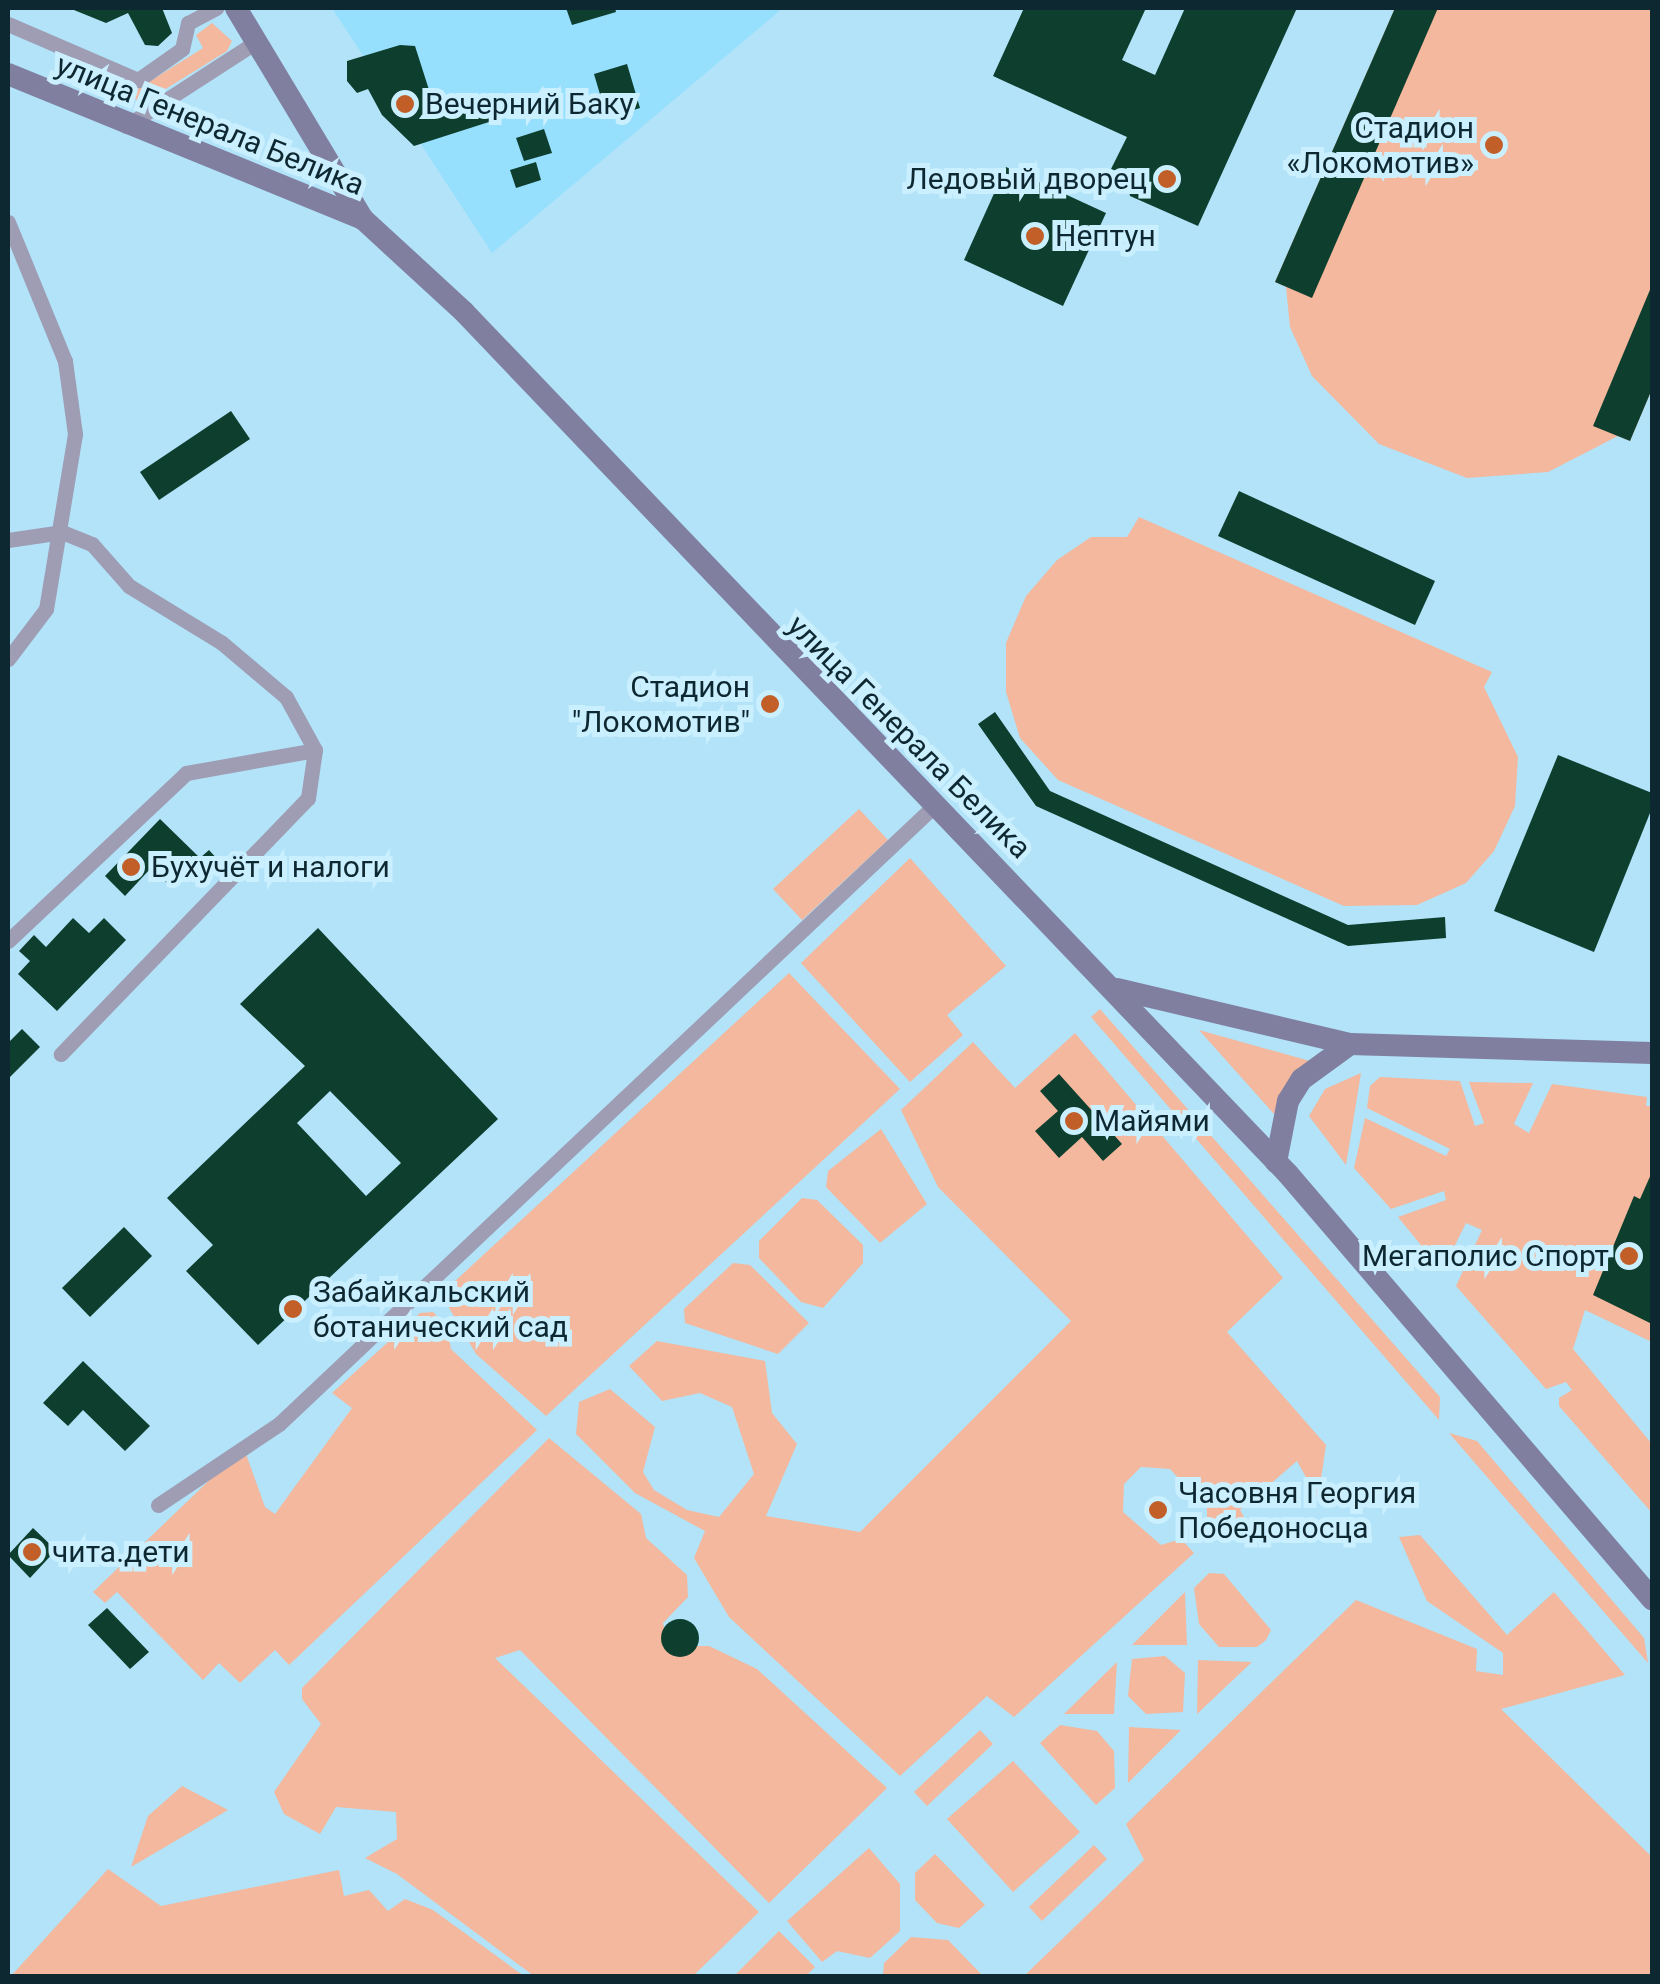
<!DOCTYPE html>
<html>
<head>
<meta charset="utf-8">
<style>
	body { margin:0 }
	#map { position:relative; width:1660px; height:1984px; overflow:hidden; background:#b2e3f9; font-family:Roboto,sans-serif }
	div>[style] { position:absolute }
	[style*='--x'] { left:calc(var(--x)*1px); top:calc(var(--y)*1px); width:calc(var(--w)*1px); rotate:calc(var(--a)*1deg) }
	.built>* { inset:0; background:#96dffd }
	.green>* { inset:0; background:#f3b89d }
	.building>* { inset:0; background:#0e3e2e }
	.round { border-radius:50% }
	.street>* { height:15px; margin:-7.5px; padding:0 7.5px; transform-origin:7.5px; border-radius:7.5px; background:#9e9db4 }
	.secondary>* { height:22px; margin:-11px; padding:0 11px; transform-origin:11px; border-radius:11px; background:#807fa0 }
	.dots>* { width:28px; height:28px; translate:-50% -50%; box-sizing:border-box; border:5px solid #caefff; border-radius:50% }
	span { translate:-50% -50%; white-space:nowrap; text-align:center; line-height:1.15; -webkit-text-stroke:10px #caefff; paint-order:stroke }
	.poi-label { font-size:30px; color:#0e2832 }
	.left { translate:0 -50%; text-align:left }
	.right { translate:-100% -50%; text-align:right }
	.street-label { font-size:30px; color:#0e2832 }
	.frame { position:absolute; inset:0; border:10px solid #0e2832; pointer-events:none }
</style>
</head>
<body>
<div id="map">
	<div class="built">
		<i style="clip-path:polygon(332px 8px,783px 8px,492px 253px)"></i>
	</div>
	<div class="green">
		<i style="clip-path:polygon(1395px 8px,1652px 8px,1652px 389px,1630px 441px,1618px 436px,1548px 472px,1467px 478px,1379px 444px,1312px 376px,1290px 327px,1286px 287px,1275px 282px)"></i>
		<i style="clip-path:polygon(212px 23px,232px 41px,227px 51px,143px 103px,79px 72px,81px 66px,133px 92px,203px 48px,196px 35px)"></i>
		<i style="clip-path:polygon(1139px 517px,1492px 672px,1484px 687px,1518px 757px,1515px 806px,1494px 851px,1466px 883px,1417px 905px,1344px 906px,1058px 780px,1020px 738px,1006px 692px,1006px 643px,1026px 596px,1057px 560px,1091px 537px,1127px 537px)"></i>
		<i style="clip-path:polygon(859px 809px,888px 840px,802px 920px,773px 889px)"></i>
		<i style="clip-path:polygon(910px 858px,1006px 966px,947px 1015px,963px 1035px,910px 1082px,801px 963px)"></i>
		<i style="clip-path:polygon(789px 973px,900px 1089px,546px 1416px,476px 1354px,441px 1294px)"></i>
		<i style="clip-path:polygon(1100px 1009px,1440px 1397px,1439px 1420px,1091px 1017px)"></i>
		<i style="clip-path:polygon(1199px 1030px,1317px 1063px,1274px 1114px)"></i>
		<i style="clip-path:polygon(1075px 1033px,1283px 1278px,1227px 1332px,1326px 1445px,1318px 1499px,1297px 1461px,1240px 1510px,1247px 1522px,1225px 1542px,1207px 1536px,1207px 1509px,1170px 1469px,1141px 1467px,1124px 1484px,1123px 1512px,1161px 1545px,1181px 1539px,1194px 1553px,1014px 1717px,987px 1696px,900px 1776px,729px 1617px,694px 1558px,705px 1531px,635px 1493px,576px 1434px,579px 1402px,610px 1389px,655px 1427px,643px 1472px,654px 1490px,687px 1510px,719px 1517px,754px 1474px,732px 1407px,700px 1393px,662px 1401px,629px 1366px,657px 1341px,765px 1361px,772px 1413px,797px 1444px,766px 1516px,860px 1532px,1071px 1321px,938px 1187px,901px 1110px,973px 1042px,1015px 1088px)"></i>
		<i style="clip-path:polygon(1361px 1073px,1346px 1165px,1309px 1116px,1325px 1089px)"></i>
		<i style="clip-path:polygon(1380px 1077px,1460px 1081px,1475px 1126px,1484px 1123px,1469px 1082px,1533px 1083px,1514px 1124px,1529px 1133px,1552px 1084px,1647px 1097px,1646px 1106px,1652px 1106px,1652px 1342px,1585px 1310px,1573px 1349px,1652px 1444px,1652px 1513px,1559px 1406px,1559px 1398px,1572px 1390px,1566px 1382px,1546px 1389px,1456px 1286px,1482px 1230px,1466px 1223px,1442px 1271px,1398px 1217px,1446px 1200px,1444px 1191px,1391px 1209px,1354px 1168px,1365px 1118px,1446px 1156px,1450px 1149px,1367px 1108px,1370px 1086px)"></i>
		<i style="clip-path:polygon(881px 1129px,927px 1204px,880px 1243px,826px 1187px,828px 1171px)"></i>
		<i style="clip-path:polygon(802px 1198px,817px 1200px,863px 1245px,863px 1263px,823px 1308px,801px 1302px,759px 1258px,759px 1241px)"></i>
		<i style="clip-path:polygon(733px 1263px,750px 1265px,809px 1323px,778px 1354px,685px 1323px,684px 1309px)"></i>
		<i style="clip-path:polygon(433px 1312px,447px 1326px,451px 1349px,537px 1430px,289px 1665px,275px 1650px,240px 1683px,219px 1663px,203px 1680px,117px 1592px,105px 1603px,93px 1592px,220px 1470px,246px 1454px,265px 1507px,275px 1514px,352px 1408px,332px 1393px,420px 1313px)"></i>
		<i style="clip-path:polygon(1449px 1433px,1477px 1441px,1644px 1638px,1648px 1663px)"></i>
		<i style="clip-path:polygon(549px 1438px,641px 1514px,646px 1538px,687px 1575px,688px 1597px,663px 1623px,668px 1646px,709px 1646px,757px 1669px,887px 1788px,769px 1903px,520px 1650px,495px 1658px,759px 1912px,693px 1976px,534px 1976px,397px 1874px,365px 1858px,397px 1839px,396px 1812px,336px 1807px,320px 1834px,284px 1814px,274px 1792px,321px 1724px,302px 1699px,302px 1688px)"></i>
		<i style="clip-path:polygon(1420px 1535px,1507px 1635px,1554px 1592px,1625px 1675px,1501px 1709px,1652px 1857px,1652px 1976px,1024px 1976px,1144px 1860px,1126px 1824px,1356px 1600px,1477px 1649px,1476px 1671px,1503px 1675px,1503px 1653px,1427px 1601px,1399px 1537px)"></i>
		<i style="clip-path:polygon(1209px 1573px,1224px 1574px,1271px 1630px,1266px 1640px,1257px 1647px,1219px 1647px,1199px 1624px,1194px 1588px)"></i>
		<i style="clip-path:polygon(1185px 1592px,1187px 1645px,1132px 1645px)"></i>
		<i style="clip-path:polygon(1165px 1656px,1185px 1673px,1183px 1712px,1146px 1714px,1128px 1696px,1132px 1659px)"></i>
		<i style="clip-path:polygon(1198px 1660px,1252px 1662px,1197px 1714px)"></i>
		<i style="clip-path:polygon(1117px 1662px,1114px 1714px,1064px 1714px)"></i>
		<i style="clip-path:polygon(1060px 1725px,1097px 1731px,1114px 1751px,1115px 1788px,1096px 1805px,1040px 1743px)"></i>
		<i style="clip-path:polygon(1129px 1727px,1181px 1730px,1128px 1783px)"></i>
		<i style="clip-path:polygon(980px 1730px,993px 1744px,927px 1806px,914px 1792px)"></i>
		<i style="clip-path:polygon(1013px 1761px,1080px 1832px,1013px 1892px,947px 1819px)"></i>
		<i style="clip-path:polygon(182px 1786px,228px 1810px,131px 1867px,148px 1816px)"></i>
		<i style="clip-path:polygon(1094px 1845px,1107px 1859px,1042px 1921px,1029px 1907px)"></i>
		<i style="clip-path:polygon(869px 1848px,900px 1884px,900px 1931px,870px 1958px,837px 1951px,822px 1962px,787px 1921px)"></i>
		<i style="clip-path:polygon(935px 1854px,985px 1905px,959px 1928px,937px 1923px,915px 1900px,915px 1873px)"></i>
		<i style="clip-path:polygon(108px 1869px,161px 1906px,339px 1870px,344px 1896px,369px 1890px,388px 1911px,405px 1899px,433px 1910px,524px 1976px,11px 1976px)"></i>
		<i style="clip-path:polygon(779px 1931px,815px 1967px,806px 1976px,734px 1976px)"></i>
		<i style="clip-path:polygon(911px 1937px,948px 1940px,983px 1976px,883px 1976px,884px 1963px)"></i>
	</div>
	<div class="building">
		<i style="clip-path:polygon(69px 8px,162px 8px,172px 33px,158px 46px,145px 45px,128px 13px,106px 23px)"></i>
		<i style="clip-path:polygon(566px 8px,615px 8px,616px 12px,572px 25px)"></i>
		<i style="clip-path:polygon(1024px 8px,1146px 8px,1122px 60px,1155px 75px,1185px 8px,1297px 8px,1198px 226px,1130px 196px,1125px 174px,1111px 169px,1127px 137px,993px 76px)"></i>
		<i style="clip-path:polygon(1395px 8px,1438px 8px,1312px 298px,1275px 282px)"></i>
		<i style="clip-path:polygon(400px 45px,415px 46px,438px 118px,485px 101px,492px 121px,414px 146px,382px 115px,368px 89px,357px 93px,347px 81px,347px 61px)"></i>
		<i style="clip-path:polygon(627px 64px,640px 108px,607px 118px,594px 74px)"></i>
		<i style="clip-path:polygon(544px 129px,552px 153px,524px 161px,516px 138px)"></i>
		<i style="clip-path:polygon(536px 162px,541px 180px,516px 188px,510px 170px)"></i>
		<i style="clip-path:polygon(1006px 167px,1106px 213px,1063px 306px,964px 260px)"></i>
		<i style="clip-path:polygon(1652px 285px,1652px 389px,1630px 441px,1593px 426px)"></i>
		<i style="clip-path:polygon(231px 411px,250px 439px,159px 500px,140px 472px)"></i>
		<i style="clip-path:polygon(1239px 491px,1435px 581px,1415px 625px,1218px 536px)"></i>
		<i style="clip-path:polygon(995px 712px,1050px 791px,1348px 925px,1445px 917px,1446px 938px,1348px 946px,1036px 806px,978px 724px)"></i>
		<i style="clip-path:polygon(1558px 755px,1652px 793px,1652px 808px,1594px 952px,1494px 911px)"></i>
		<i style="clip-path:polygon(160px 819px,200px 858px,209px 850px,220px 862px,198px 882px,187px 871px,171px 887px,151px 868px,125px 896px,105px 876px)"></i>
		<i style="clip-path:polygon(73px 918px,89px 933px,104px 918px,126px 940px,57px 1011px,18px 974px,30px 961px,19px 951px,34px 935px,46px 947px)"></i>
		<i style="clip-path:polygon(evenodd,318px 928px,498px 1119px,258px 1345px,186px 1271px,213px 1245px,167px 1198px,305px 1066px,240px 1004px,318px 928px,330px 1091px,401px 1163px,366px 1196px,297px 1123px,330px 1091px)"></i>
		<i style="clip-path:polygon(22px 1029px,40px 1047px,8px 1079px,8px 1043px)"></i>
		<i style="clip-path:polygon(1059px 1074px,1122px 1144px,1103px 1161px,1082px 1137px,1059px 1158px,1035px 1131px,1058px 1111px,1040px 1091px)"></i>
		<i style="clip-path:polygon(1652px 1172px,1652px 1324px,1593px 1295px,1634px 1196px,1640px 1199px)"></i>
		<i style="clip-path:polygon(124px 1227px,152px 1256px,90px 1317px,62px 1288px)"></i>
		<i style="clip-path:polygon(83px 1361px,150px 1426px,125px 1451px,83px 1410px,68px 1426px,43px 1403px)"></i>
		<i style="clip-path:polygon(33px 1528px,56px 1550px,30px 1578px,8px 1555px)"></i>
		<i style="clip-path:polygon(107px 1608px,149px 1652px,130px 1669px,88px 1625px)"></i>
		<i class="round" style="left:661px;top:1619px;width:38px;height:38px"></i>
	</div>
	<div class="street">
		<i style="--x:8;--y:24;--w:142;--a:23.3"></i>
		<i style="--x:138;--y:80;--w:54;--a:-35.2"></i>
		<i style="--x:182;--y:49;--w:27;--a:-77"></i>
		<i style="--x:188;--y:23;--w:32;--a:-28"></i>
		<i style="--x:126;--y:126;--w:155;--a:-32.9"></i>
		<i style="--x:8;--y:222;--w:150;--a:67.7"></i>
		<i style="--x:65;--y:361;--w:74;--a:82.2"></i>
		<i style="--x:75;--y:434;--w:177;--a:99.4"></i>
		<i style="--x:46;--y:609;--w:63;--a:127.2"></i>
		<i style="--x:8;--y:540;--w:55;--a:-8.4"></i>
		<i style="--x:62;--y:532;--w:32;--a:22"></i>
		<i style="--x:92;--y:544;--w:56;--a:48.6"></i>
		<i style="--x:129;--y:586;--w:109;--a:31.5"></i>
		<i style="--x:222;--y:643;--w:84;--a:40.2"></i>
		<i style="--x:286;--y:697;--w:60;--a:61.3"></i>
		<i style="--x:315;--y:750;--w:49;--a:98.3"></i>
		<i style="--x:308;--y:798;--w:356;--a:134"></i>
		<i style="--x:8;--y:941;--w:245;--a:-43.3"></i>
		<i style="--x:186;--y:773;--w:131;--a:-10.1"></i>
		<i style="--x:158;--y:1505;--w:146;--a:-33.8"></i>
		<i style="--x:279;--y:1424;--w:902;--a:-43.34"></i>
	</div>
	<div class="secondary">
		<i style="--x:236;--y:8;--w:246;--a:59"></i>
		<i style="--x:8;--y:74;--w:383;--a:22.2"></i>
		<i style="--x:363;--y:219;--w:137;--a:42.6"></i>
		<i style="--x:464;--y:312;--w:1192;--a:46.29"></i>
		<i style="--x:1288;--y:1174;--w:560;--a:49.42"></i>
		<i style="--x:1117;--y:989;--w:239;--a:13.3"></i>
		<i style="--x:1350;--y:1044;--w:302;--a:1.7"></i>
		<i style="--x:1276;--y:1162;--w:62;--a:-78.9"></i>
		<i style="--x:1288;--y:1101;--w:26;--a:-58"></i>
		<i style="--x:1302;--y:1079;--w:59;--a:-36.1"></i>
	</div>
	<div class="dots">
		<i style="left:405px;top:104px;background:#c25e28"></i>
		<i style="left:1494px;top:145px;background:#c25e28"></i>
		<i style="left:1167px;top:179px;background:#c25e28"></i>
		<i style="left:1035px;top:236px;background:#c25e28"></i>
		<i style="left:770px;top:704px;background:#c25e28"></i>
		<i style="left:131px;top:867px;background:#c25e28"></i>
		<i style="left:1074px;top:1121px;background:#c25e28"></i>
		<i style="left:1629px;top:1256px;background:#c25e28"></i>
		<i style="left:293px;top:1309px;background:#c25e28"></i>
		<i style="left:1158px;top:1510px;background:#c25e28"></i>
		<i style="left:32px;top:1552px;background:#c25e28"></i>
	</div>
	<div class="poi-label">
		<span class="left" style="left:425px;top:104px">Вечерний Баку</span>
		<span class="right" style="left:1474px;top:145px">Стадион<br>«Локомотив»</span>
		<span class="right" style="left:1147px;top:179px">Ледовый дворец</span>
		<span class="left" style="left:1055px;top:236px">Нептун</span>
		<span class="right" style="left:750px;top:704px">Стадион<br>"Локомотив"</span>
		<span class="left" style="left:151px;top:867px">Бухучёт и налоги</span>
		<span class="left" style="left:1094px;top:1121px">Майями</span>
		<span class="right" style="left:1609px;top:1256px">Мегаполис Спорт</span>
		<span class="left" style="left:313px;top:1309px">Забайкальский<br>ботанический сад</span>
		<span class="left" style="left:1178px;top:1510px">Часовня Георгия<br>Победоносца</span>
		<span class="left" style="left:52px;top:1552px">чита.дети</span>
	</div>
	<div class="street-label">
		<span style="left:210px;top:125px;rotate:22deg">улица Генерала Белика</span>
		<span style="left:909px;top:737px;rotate:45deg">улица Генерала Белика</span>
	</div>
	<div class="frame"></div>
</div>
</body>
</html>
